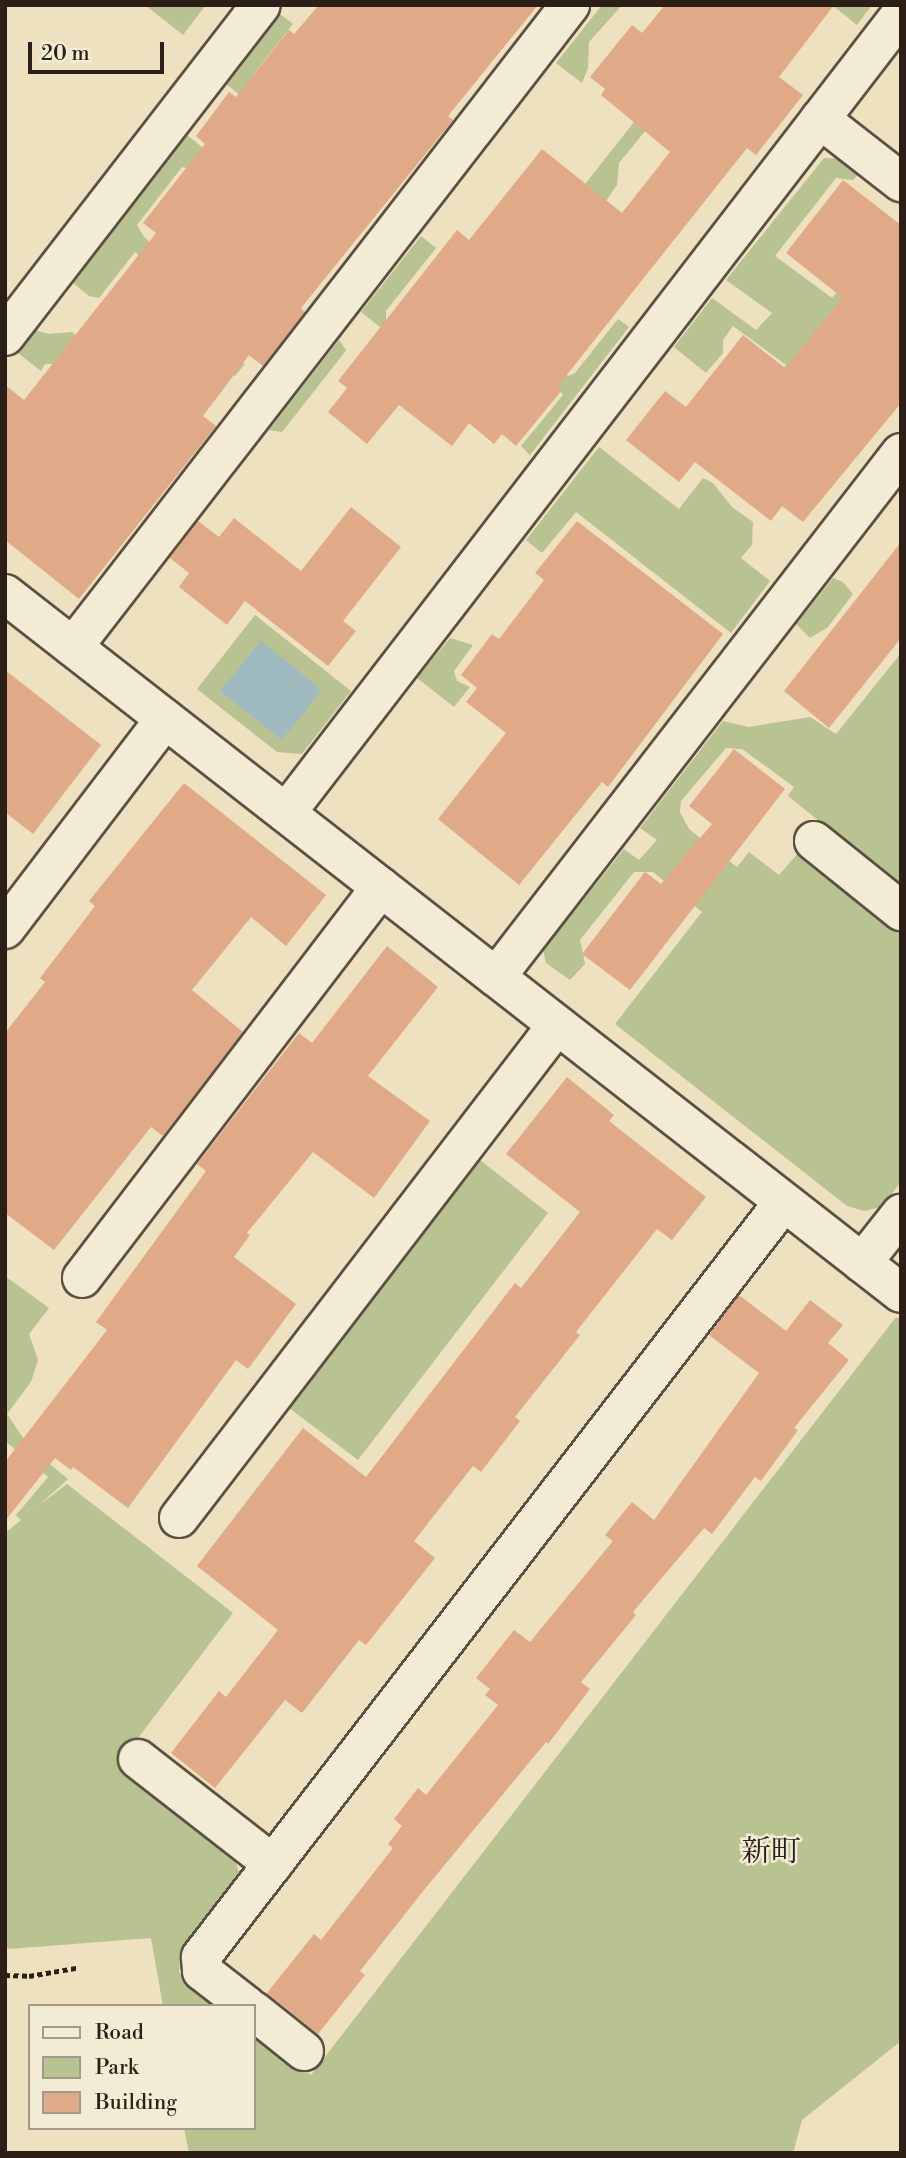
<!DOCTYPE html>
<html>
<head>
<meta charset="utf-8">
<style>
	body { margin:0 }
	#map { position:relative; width:906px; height:2158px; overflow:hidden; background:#ede1bf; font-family:"Libre Bodoni","Noto Serif JP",serif }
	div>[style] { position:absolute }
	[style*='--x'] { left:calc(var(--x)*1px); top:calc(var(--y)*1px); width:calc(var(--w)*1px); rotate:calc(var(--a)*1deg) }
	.green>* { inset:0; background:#b9c291 }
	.water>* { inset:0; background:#9fbabe }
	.building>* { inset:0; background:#e0aa89 }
	.path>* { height:4.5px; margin-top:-2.25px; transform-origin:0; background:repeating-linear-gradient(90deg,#2b1f18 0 5px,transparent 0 8.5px) }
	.roads { filter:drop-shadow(2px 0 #5c5042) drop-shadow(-2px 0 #5c5042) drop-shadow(0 2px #5c5042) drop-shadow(0 -2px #5c5042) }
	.street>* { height:38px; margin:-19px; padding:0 19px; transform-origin:19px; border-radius:19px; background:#f3ecd5 }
	.secondary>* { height:38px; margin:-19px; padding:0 19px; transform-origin:19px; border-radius:19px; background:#f3ecd5 }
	span { translate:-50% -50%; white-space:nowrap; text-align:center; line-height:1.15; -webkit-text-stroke:5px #f3ecd5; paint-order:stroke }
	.quarter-label { font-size:30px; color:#2b1f18 }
	.frame { position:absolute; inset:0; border:7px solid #2b1f18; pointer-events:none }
	.legend { position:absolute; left:28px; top:2004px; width:228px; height:126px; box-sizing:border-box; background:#f3ecd5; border:2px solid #a39a89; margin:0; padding:9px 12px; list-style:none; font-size:21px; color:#2b1f18 }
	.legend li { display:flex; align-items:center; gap:14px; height:35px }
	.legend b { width:35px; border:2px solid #a39a89 }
	.scale { position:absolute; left:28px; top:42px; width:136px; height:32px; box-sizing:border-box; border:4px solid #2b1f18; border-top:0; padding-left:9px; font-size:21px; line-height:24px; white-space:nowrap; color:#2b1f18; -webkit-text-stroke:5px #f3ecd5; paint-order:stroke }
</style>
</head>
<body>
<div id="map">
	<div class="green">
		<i style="clip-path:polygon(145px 5px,206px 5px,183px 35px)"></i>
		<i style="clip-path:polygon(602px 5px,622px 5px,589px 42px,588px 68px,582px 83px,556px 63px)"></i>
		<i style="clip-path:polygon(832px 5px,872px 5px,857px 25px)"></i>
		<i style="clip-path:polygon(280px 14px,293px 24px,253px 75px,313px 125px,325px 124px,361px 78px,372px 85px,323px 146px,329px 155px,330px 166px,296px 209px,275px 228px,248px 213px,191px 169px,182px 167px,137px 225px,144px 237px,173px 263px,184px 267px,201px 279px,180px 304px,181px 317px,245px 364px,235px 376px,190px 340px,183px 341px,101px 442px,110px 448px,79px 486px,72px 482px,47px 511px,33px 500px,172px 325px,164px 316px,161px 305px,152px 296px,161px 284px,160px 273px,135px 252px,99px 298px,89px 296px,72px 282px,187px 135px,263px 196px,275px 194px,306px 156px,300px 143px,226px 84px)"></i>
		<i style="clip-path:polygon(717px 17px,655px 119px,619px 163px,617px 185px,516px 331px,568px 376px,575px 373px,618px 319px,629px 327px,530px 455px,521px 446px,563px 395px,555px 384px,446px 360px)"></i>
		<i style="clip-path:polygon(824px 158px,849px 159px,864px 169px,853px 180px,836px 178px,775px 256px,832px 298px,877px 246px,893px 259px,752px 408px,786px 365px,733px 326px,723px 340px,723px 353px,706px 373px,674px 347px,712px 298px,756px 330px,772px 313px,726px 280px)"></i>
		<i style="clip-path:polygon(421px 236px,436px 248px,386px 311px,386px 320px,423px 348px,418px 357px,361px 312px)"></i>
		<i style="clip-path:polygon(35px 330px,49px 334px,72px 332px,97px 353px,60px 364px,45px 364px,41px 371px,18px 353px)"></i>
		<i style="clip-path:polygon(339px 340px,346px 350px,341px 357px,282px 432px,269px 430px)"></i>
		<i style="clip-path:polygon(599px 447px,679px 509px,703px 478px,713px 483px,732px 507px,753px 522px,752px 545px,741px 558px,770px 581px,731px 633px,576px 512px,542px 553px,526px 540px)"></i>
		<i style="clip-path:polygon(833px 578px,843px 582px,853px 594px,828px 627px,810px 638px,796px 624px)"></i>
		<i style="clip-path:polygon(255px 615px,351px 691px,302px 754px,277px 752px,197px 689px)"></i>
		<i style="clip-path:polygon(450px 638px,473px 645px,454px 671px,457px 681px,470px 687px,454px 707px,417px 678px)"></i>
		<i style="clip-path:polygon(901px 653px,901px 887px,788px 796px,794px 787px,742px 749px,726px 748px,681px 801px,680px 812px,689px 829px,737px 867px,749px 852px,779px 875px,799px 852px,901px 933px,901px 1182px,881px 1207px,864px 1211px,847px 1206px,615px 1024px,702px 912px,653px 872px,634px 872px,580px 940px,585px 964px,570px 980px,546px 963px,543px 950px,624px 849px,639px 860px,657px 840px,640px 828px,723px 721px,749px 727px,810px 717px,836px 734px)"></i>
		<i style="clip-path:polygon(480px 1160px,548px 1213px,358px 1460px,289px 1408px)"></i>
		<i style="clip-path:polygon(5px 1276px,49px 1308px,29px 1334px,38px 1360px,31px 1382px,7px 1414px,30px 1448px,68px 1479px,38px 1506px,67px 1484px,233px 1613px,122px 1759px,124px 1775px,234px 1855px,240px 1877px,181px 1952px,179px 1972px,222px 2006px,163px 2006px,151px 1938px,9px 1949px,5px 1946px,5px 1533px,21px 1520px,16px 1515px,48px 1477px,5px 1441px)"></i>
		<i style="clip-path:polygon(896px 1317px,901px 1320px,901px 2041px,802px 2120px,793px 2153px,189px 2153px,184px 2128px,254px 2128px,254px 2030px,311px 2075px)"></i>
	</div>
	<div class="water">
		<i style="clip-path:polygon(261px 641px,322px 690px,282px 740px,220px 691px)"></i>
	</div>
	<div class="building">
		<i style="clip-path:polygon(319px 5px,538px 5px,448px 116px,453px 120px,301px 308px,305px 312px,263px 366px,249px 355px,203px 416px,216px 426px,79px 599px,5px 540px,5px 385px,24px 400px,156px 233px,143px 223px,205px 144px,196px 136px,229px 92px,236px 97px,289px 30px,294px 34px)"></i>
		<i style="clip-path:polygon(665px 5px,834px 5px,779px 77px,803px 95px,756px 155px,747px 148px,558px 386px,562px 390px,516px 446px,502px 434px,494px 444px,469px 423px,452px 446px,399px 405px,367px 444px,328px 412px,347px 388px,338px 381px,457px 230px,469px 240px,542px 149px,622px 213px,670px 152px,601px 95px,605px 89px,590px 77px,632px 25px,642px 33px)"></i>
		<i style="clip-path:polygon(843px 180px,901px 225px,901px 403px,803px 522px,782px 506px,771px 521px,695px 462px,679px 482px,626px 440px,665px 391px,686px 407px,743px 335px,785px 368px,843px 298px,786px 253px)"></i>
		<i style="clip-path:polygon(351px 507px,401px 547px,343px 621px,356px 631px,328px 666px,245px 601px,227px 625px,179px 587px,189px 573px,170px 558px,198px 521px,219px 537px,234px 518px,301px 571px)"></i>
		<i style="clip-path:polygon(577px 521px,723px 634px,608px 787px,602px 782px,519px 885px,438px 819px,506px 733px,466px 702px,477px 688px,461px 675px,492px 634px,499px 639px,544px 580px,535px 573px)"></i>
		<i style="clip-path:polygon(901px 542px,901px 638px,829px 728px,784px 691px)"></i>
		<i style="clip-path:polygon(5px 670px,101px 745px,33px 834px,5px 812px)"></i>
		<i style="clip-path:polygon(734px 749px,785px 789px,630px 990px,582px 954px,645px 872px,661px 884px,712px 824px,689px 806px)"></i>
		<i style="clip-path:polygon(184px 783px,326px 895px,286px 946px,251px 917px,192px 990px,243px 1032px,163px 1136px,151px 1127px,54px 1250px,5px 1213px,5px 1033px,45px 982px,40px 978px,95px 906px,89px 901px)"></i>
		<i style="clip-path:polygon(387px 946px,438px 987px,368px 1076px,430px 1121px,374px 1198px,313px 1152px,247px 1233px,250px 1235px,234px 1257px,296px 1304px,248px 1369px,236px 1360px,128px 1508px,73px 1467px,71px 1470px,55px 1458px,5px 1521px,5px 1462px,107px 1330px,96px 1322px,206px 1171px,197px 1164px,299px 1033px,312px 1043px)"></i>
		<i style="clip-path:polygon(567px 1077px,614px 1115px,609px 1121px,706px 1197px,672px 1240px,657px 1229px,576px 1332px,580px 1335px,515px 1417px,520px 1421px,481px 1472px,473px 1466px,414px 1541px,435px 1558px,366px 1645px,359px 1640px,302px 1713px,285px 1700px,215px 1788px,171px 1753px,219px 1691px,226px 1697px,278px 1630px,197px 1566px,303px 1428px,366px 1477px,515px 1283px,521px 1288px,580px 1212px,506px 1154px)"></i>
		<i style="clip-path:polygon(739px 1295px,786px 1331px,810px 1300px,843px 1325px,828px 1343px,849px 1360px,794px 1428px,798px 1430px,761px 1481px,755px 1477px,712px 1534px,704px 1528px,633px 1612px,636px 1615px,581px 1682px,590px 1689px,548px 1744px,546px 1742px,424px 1890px,360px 1971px,365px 1975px,318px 2034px,267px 1993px,314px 1934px,321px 1940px,393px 1848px,388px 1844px,402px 1826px,394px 1819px,418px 1788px,426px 1795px,498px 1705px,485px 1695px,490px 1689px,476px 1678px,514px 1630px,530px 1642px,613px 1541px,605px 1535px,632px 1502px,654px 1520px,759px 1373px,709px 1335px)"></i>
	</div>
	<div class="path">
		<i style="--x:5;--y:1975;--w:24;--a:2"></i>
		<i style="--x:29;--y:1976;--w:48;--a:-9.7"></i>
	</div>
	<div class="roads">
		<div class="street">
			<i style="--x:820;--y:119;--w:103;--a:37.9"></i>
			<i style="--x:5;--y:594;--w:1136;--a:37.96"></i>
			<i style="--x:73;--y:647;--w:812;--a:-52.25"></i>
			<i style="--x:286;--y:813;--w:1008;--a:-52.41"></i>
			<i style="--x:814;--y:841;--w:112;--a:38.8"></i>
			<i style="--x:5;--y:929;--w:264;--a:-52.7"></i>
			<i style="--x:496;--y:977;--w:662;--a:-52.3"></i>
			<i style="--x:862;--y:1263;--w:63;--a:-51.5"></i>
			<i style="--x:82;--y:1278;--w:492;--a:-52.6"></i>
			<i style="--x:179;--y:1518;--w:621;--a:-52.52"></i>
			<i style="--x:138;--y:1759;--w:171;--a:37.9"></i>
			<i style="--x:247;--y:2006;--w:57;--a:-142.1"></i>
			<i style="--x:202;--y:1971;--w:14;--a:-94"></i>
			<i style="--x:201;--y:1957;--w:952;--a:-52.34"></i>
			<i style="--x:254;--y:2011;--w:64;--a:38.7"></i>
		</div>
		<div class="secondary">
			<i style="--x:5;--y:336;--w:418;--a:-52.3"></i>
		</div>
	</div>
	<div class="quarter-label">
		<span style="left:771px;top:1852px">新町</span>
	</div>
	<div class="frame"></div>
	<ul class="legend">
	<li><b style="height:9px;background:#f3ecd5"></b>Road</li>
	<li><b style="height:19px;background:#b9c291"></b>Park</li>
	<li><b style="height:19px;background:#e0aa89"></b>Building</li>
	</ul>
	<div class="scale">20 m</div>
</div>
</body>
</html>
